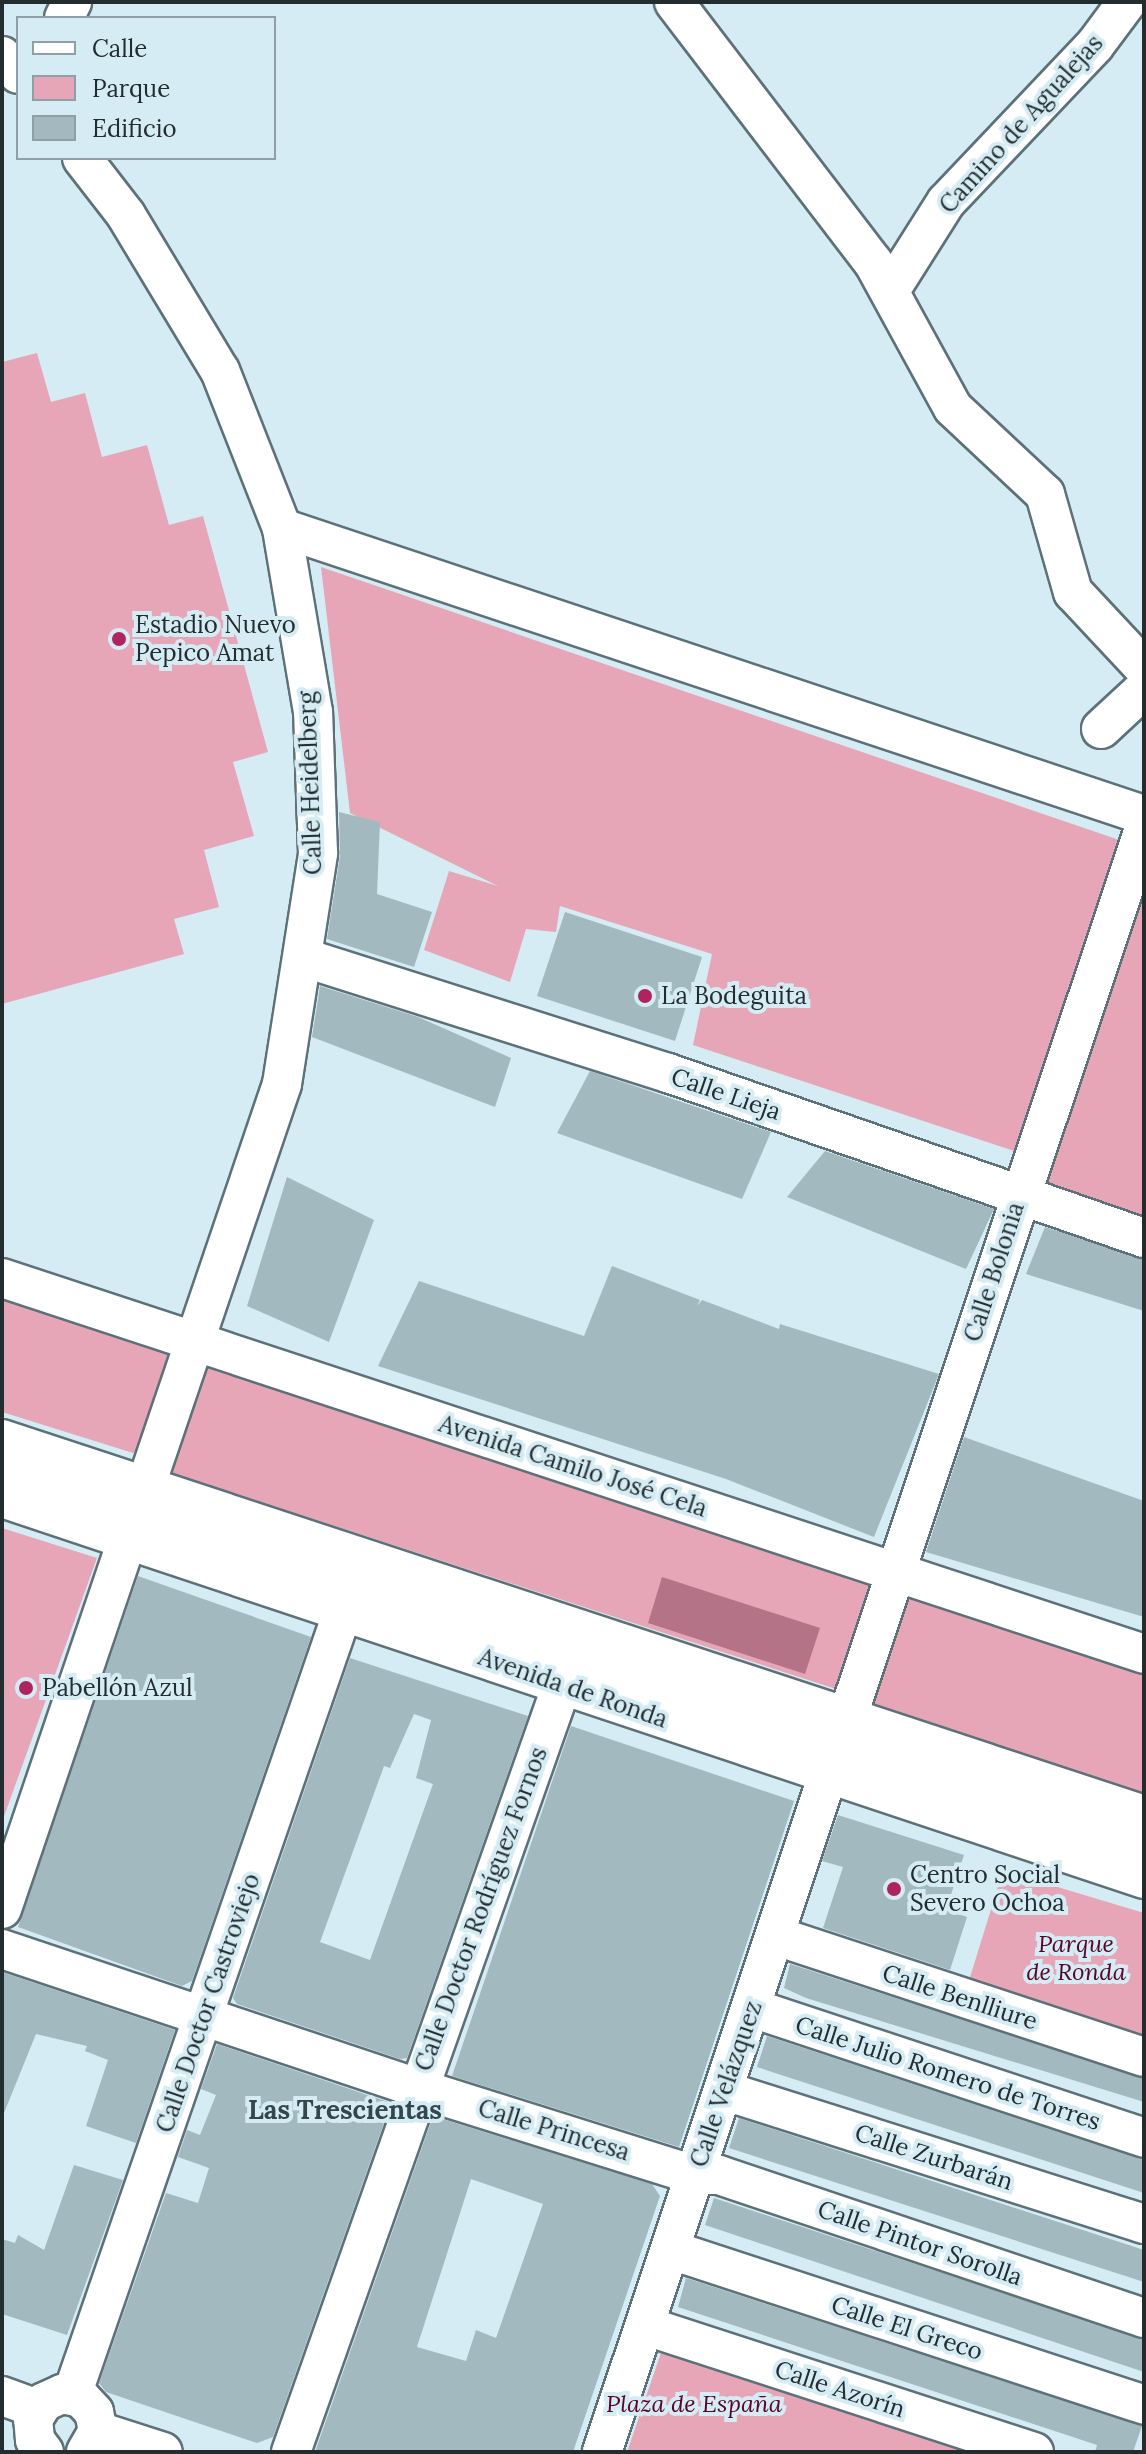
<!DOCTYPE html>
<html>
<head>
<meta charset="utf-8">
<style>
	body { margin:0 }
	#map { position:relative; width:1146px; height:2454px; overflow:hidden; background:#d5ecf4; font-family:Lora,serif }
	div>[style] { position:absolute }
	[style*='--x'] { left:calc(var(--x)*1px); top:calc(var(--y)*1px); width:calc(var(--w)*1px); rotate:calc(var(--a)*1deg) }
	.green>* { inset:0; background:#e6a6b8 }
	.water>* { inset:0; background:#b57387 }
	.building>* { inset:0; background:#a3b9c0 }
	.roads { filter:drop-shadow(2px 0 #5d7178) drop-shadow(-2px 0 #5d7178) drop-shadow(0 2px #5d7178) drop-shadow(0 -2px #5d7178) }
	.minor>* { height:38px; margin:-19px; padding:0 19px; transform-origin:19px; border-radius:19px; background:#fff }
	.dots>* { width:22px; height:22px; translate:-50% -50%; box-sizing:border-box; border:4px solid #d5ecf4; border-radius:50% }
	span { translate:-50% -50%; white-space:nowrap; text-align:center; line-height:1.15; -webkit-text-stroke:8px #d5ecf4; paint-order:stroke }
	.street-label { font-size:24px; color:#232c2e }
	.poi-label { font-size:24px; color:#232c2e }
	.left { translate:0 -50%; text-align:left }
	.park-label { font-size:24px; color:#57042b; font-style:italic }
	.neighbourhood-label { font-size:26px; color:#33474d; font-weight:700 }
	.frame { position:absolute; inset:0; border:4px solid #232c2e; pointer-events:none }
	.legend { position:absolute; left:16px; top:16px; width:260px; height:144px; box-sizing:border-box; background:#d5ecf4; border:2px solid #8e9fa5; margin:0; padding:10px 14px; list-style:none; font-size:24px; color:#232c2e }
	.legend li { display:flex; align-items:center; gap:16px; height:40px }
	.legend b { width:40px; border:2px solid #8e9fa5 }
</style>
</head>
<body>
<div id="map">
	<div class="green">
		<i style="clip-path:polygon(37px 353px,51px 402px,85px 393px,102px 457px,147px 445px,169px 525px,203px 516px,268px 752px,233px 762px,254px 836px,204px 850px,219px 907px,174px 919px,184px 954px,2px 1004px,2px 362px)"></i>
		<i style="clip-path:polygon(321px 567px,1137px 846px,1144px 828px,1144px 1238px,1019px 1197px,1032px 1157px,693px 1045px,712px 954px,560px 906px,556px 932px,526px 929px,510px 982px,424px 950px,449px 871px,498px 886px,350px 813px)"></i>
		<i style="clip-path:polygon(2px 1291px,172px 1347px,175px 1357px,142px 1447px,133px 1453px,2px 1412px)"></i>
		<i style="clip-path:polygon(207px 1363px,876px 1584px,836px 1689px,172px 1473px,168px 1463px)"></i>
		<i style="clip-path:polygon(2px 1528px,97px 1558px,2px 1822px)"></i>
		<i style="clip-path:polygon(914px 1594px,1144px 1671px,1144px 1799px,871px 1710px,868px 1701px,904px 1601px)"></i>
		<i style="clip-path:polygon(1008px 1872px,1144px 1913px,1144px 2046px,967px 1987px,1001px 1877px)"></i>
		<i style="clip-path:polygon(663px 2347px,994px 2452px,627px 2452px)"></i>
	</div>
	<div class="water">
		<i style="clip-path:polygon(662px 1577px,820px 1628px,805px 1674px,648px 1623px)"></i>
	</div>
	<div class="building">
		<i style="clip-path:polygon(339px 812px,380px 822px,377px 894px,432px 912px,414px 967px,327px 939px,340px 856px)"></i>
		<i style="clip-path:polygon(565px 912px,702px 957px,675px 1041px,537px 996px)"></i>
		<i style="clip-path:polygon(320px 986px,418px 1017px,511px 1058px,495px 1107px,312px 1037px)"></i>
		<i style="clip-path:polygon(590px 1071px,771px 1132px,742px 1199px,557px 1133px)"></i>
		<i style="clip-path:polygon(825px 1151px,994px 1209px,966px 1269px,787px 1197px)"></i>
		<i style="clip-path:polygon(287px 1177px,374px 1220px,329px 1342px,247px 1306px)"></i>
		<i style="clip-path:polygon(1045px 1227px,1144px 1259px,1144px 1311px,1026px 1274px)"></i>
		<i style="clip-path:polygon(612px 1266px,700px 1300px,697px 1306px,702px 1300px,779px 1329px,780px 1324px,939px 1374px,874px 1537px,726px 1479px,378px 1366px,419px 1281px,584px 1336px)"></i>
		<i style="clip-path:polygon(964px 1437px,1144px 1501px,1144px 1617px,926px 1552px)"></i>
		<i style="clip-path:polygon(138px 1576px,311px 1637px,192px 1981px,182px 1986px,18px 1927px)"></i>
		<i style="clip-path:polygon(evenodd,350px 1658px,528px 1716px,407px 2058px,400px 2059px,237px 2004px,233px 1998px,350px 1658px,414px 1714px,431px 1720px,416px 1778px,433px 1784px,370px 1960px,320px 1942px,384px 1766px,390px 1768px,414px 1714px)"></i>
		<i style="clip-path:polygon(571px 1726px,794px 1801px,679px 2147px,452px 2076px)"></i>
		<i style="clip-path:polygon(838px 1815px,964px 1855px,946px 1910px,967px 1917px,950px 1970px,823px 1928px,843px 1867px,822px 1861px)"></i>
		<i style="clip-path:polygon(790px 1964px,1144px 2078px,1144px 2102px,806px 1998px,784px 1988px)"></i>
		<i style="clip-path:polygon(2px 1972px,175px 2030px,136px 2143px,86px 2126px,108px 2060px,85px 2051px,87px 2046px,36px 2034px,2px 2118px)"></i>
		<i style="clip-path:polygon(767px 2036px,1144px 2160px,1144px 2193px,757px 2067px)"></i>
		<i style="clip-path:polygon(217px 2044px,391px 2103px,273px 2437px,257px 2443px,106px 2392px,99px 2383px,166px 2193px,198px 2203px,209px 2168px,178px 2157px,187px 2130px,200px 2135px,216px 2095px,201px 2089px)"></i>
		<i style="clip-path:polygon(evenodd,433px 2116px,652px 2184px,660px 2196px,573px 2452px,315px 2452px,433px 2116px,471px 2179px,543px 2204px,496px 2338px,476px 2330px,466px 2361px,417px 2347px,471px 2179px)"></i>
		<i style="clip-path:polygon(739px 2118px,1144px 2250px,1144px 2282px,729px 2148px)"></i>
		<i style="clip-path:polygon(74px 2165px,123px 2180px,67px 2335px,2px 2314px,2px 2239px,15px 2243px,18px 2235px,44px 2250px)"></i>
		<i style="clip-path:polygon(714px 2198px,1144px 2339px,1144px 2372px,705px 2225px)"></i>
		<i style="clip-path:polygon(686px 2278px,1142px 2426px,1133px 2452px,1095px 2452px,1097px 2445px,678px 2307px)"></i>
	</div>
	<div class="roads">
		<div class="minor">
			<i style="--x:674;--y:2;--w:327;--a:52.6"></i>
			<i style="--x:873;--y:262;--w:166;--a:61.3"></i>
			<i style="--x:953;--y:408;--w:126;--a:43.1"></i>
			<i style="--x:1045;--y:494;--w:102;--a:74.1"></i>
			<i style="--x:1073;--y:592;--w:104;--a:46.9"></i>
			<i style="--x:64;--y:18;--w:18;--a:-63"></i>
			<i style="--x:2;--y:56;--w:24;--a:48"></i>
			<i style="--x:891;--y:289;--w:103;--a:-57.7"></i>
			<i style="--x:946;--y:202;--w:216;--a:-46.5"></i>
			<i style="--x:1095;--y:45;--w:54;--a:-53.3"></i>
			<i style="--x:282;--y:528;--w:909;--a:18.42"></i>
			<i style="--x:1101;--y:729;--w:59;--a:-42.9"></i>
			<i style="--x:305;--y:958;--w:381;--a:17.6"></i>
			<i style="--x:668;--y:1073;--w:504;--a:19.12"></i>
			<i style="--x:2;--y:1278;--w:1202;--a:18.22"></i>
			<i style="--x:2;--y:1439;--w:1202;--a:18.22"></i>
			<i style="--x:2;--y:1470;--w:1203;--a:18.31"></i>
			<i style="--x:2;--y:1498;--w:1204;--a:18.45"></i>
			<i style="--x:2;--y:1909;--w:871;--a:-71.25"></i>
			<i style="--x:282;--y:1084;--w:234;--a:-81.1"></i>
			<i style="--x:318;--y:853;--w:141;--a:-92"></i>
			<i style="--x:313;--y:712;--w:187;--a:-99.6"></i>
			<i style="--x:282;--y:528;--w:169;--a:-111.5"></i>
			<i style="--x:220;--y:371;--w:182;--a:-121.1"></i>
			<i style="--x:126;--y:215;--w:72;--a:-127.7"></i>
			<i style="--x:776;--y:1936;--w:387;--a:18.2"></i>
			<i style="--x:2;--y:1949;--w:438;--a:18.5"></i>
			<i style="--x:417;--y:2088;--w:291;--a:17.4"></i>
			<i style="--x:695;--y:2175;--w:24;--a:0"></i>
			<i style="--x:719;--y:2175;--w:448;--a:18.6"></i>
			<i style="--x:752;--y:2008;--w:413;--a:18.3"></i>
			<i style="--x:725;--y:2091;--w:440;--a:17.6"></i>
			<i style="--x:671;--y:2250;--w:498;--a:18.1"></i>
			<i style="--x:646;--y:2326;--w:408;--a:18"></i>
			<i style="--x:72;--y:2395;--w:830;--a:-70.93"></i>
			<i style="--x:2;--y:2396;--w:38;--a:20"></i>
			<i style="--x:98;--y:2431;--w:68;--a:17.9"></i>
			<i style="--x:44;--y:2452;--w:15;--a:-127"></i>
			<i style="--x:35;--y:2440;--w:21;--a:-95"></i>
			<i style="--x:33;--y:2419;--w:20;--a:-57"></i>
			<i style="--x:44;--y:2402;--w:20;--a:-24"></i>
			<i style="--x:62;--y:2394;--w:19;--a:12"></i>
			<i style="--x:81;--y:2398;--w:19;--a:47"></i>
			<i style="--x:94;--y:2412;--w:19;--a:78"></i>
			<i style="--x:98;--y:2431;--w:24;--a:120"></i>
			<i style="--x:291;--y:2452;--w:813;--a:-70.54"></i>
			<i style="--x:602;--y:2452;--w:1712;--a:-71.54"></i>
		</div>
	</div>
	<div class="dots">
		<i style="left:119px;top:639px;background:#af2360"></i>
		<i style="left:645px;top:996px;background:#af2360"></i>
		<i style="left:26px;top:1688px;background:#af2360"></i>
		<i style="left:894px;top:1889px;background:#af2360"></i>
	</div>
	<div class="street-label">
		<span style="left:1021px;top:124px;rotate:-48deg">Camino de Agualejas</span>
		<span style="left:310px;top:783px;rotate:-92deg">Calle Heidelberg</span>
		<span style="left:726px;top:1094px;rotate:19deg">Calle Lieja</span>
		<span style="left:994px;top:1272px;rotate:-72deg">Calle Bolonia</span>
		<span style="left:573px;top:1466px;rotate:18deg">Avenida Camilo José Cela</span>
		<span style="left:573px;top:1688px;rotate:19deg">Avenida de Ronda</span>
		<span style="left:481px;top:1909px;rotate:-70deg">Calle Doctor Rodríguez Fornos</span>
		<span style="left:960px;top:1997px;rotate:18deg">Calle Benlliure</span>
		<span style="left:208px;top:2003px;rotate:-71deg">Calle Doctor Castroviejo</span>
		<span style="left:948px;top:2073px;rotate:18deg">Calle Julio Romero de Torres</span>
		<span style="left:726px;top:2084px;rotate:-71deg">Calle Velázquez</span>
		<span style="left:554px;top:2130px;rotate:17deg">Calle Princesa</span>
		<span style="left:934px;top:2157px;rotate:18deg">Calle Zurbarán</span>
		<span style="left:920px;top:2243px;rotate:19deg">Calle Pintor Sorolla</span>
		<span style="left:907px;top:2328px;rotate:18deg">Calle El Greco</span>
		<span style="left:840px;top:2389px;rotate:18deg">Calle Azorín</span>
	</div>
	<div class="poi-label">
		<span class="left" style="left:135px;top:639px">Estadio Nuevo<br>Pepico Amat</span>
		<span class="left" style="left:661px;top:996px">La Bodeguita</span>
		<span class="left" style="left:42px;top:1688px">Pabellón Azul</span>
		<span class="left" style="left:910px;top:1889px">Centro Social<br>Severo Ochoa</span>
	</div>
	<div class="park-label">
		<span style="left:1076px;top:1958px">Parque<br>de Ronda</span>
		<span style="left:694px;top:2404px">Plaza de España</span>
	</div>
	<div class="neighbourhood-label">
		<span style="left:345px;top:2110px">Las Trescientas</span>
	</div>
	<div class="frame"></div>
	<ul class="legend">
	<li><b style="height:10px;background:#fff"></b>Calle</li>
	<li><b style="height:22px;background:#e6a6b8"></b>Parque</li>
	<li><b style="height:22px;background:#a3b9c0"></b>Edificio</li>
	</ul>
</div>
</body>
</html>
